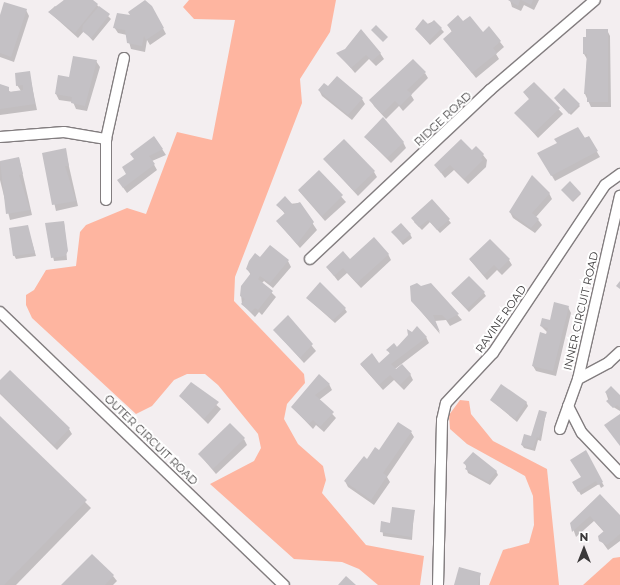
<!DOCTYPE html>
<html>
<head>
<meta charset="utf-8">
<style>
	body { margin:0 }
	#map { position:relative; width:620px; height:585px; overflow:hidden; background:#f3eef0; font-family:Montserrat,sans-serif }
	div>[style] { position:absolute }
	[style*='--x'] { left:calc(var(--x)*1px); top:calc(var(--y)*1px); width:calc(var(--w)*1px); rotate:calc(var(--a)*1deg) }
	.green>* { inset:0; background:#feb5a0 }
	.shadow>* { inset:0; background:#0003 }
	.building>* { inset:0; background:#c4c1c5 }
	.roads { filter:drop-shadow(1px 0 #827d7f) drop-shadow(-1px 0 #827d7f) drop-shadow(0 1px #827d7f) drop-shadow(0 -1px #827d7f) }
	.minor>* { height:10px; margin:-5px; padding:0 5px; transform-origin:5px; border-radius:5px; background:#fff }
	span { translate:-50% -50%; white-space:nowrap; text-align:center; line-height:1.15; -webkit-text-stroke:4px #fff; paint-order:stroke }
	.street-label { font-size:11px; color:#3b393a }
	.north { position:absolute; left:564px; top:529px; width:40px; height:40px; -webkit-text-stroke:3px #fff; paint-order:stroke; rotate:0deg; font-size:11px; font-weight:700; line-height:16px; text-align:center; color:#3b393a }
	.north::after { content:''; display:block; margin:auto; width:14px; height:18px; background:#3b393a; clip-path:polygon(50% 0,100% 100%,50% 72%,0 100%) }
</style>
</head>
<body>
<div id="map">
	<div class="green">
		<i style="clip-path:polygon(189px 0,336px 0,330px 32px,300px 79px,302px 103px,235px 277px,234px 301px,304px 374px,305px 383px,287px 404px,284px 419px,298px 444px,323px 466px,326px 480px,322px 493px,366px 545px,424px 556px,420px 585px,378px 585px,359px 569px,342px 562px,294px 559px,210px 484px,254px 461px,261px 448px,258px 434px,218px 385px,205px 374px,187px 374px,174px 380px,152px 406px,136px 414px,32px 318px,26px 305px,26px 295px,34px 290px,46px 270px,76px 266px,80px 232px,86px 225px,127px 208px,146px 214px,177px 132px,212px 140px,235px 20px,194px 19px,183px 7px)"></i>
		<i style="clip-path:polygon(460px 400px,469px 401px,471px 414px,493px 441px,547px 469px,559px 585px,489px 585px,503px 550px,529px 543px,534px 525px,533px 496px,525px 476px,467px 444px,450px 429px,449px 415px)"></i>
		<i style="clip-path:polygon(620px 557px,620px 585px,583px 585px,613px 558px)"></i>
	</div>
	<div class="shadow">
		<i style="clip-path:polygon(64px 0,92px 0,111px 19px,93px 41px,84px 31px,78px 38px,49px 12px,55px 6px,58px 9px)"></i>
		<i style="clip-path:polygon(510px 0,539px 0,534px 10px,524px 5px,521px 11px,512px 7px)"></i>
		<i style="clip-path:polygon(26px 10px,29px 16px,14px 62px,0 57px,0 18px)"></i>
		<i style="clip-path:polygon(155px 13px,166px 34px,150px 45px,147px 40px,145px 52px,131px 49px,127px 35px,118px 33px,114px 27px)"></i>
		<i style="clip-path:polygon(434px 21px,444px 32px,430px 45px,416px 29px)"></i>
		<i style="clip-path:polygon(463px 23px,483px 33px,489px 28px,504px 47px,496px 54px,499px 59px,476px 78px,444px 39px,452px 32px,448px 25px)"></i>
		<i style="clip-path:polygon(607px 30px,610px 36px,611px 107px,591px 107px,585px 94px,587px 59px,584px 54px)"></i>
		<i style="clip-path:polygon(338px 53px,380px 53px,384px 59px,376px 66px,369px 59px,355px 73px)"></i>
		<i style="clip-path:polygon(96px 61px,100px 67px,87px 111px,76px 109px,73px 102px,59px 100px,56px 94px,70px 78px)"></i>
		<i style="clip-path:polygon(29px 72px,37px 110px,0 115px,0 86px,11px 92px,21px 91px,17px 85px)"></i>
		<i style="clip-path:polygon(425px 73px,428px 78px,411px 95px,414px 100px,403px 111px,399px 106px,386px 119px,374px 106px,371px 100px)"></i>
		<i style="clip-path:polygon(534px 83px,563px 114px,538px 138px,516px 113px,530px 100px,524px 92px)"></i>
		<i style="clip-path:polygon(328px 88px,362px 99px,365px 104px,352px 120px,322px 96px,319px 90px)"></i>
		<i style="clip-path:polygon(556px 100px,579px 105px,580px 106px,571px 115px)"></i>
		<i style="clip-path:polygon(154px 137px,166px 155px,152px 161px,157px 170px,127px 193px,122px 186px,127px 175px)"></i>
		<i style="clip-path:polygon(365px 137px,403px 142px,406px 148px,391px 163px)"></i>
		<i style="clip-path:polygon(588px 137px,600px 157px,555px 181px,539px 154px,558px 144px)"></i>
		<i style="clip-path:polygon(65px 149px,78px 206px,56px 211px,43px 154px)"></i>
		<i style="clip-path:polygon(472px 151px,483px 155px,487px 160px,486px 167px,468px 184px,454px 170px,445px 178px,435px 165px)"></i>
		<i style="clip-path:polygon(19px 158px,32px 215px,10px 220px,0 180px,0 162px)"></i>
		<i style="clip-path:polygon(324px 159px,374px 172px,377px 177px,358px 196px)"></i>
		<i style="clip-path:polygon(319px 172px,346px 202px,325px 221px,299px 191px)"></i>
		<i style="clip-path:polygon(563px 191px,580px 193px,581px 194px,573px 202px)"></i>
		<i style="clip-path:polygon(549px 193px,552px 199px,536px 217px,542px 225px,535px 233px,513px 218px,510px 212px)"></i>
		<i style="clip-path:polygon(432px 200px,451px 223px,440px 233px,430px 222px,422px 230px,414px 222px)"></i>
		<i style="clip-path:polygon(299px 203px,317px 230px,300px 248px,277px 221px,285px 214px,278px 205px)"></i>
		<i style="clip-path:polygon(64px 222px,67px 260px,54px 261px,46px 224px)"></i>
		<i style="clip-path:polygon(27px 226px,36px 256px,16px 259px,14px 255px)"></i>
		<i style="clip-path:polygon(410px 234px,412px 238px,403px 245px,395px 235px)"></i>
		<i style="clip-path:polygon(388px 254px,391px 260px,361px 288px,347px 273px,338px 281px,327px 267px)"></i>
		<i style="clip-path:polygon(470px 260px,509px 260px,512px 265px,502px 275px,497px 270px,487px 280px)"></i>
		<i style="clip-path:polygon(288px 261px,291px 267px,273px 288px,264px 281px,262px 283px,276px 297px,262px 315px,259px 312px,255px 317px,242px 304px,241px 295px,251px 275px,247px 269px)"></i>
		<i style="clip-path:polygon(431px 285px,462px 320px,450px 326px,446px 320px,435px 321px,440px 334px,412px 301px,421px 288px)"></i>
		<i style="clip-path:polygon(484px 293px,486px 296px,469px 312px,452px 294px)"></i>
		<i style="clip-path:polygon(307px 298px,345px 309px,347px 312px,335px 323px)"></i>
		<i style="clip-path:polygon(568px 307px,571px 313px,556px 376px,536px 371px,533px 366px,548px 333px,541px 326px,543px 319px,551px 321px)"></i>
		<i style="clip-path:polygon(288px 317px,316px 351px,304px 363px,274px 330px)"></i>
		<i style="clip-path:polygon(426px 337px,429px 343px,395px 369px,410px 374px,413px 380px,404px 390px,394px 380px,383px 390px,361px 365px,379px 364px,390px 354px,388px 350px)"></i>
		<i style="clip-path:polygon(0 382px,69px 429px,72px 434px,57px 450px,0 394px)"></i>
		<i style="clip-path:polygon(191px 383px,221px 409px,208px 424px,180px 396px)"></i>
		<i style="clip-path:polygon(329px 384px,332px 390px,319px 400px,336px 418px,324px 432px,316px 425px,313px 429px,292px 407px)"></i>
		<i style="clip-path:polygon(606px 393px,620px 397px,620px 411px,610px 405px)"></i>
		<i style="clip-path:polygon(491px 400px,526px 402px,528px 406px,517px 422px)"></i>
		<i style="clip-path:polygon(546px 413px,541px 441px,538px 440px,535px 451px,524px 448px,522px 445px,532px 437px)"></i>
		<i style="clip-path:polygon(0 417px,91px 508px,16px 585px,0 585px)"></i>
		<i style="clip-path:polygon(411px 432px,414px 437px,387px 477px,390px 482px,374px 505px,348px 487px,345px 481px,368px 460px)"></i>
		<i style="clip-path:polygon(244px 439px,247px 445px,216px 474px,199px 454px)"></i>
		<i style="clip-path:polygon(585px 452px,604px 486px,601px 488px,599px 484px,581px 495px,574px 483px,582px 477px)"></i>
		<i style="clip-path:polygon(465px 463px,496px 471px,498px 475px,490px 485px,468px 473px)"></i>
		<i style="clip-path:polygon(600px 495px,620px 517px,620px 541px,608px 550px,600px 539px,604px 532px,594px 521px,576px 537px,571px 523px)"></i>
		<i style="clip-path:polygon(414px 511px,412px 540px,383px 536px,382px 522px,391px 524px)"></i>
		<i style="clip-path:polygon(480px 574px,480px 585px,455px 585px)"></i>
		<i style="clip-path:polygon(113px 576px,117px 581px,113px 585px,63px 585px)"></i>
	</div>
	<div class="building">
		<i style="clip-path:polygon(64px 0,93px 0,98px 4px,75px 33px,48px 12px)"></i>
		<i style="clip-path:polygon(145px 0,152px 6px,164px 28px,146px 40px,144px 36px,142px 46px,127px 43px,125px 30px,113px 28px,117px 13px,130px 15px,128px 12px)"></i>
		<i style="clip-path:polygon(508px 0,520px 0,518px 6px)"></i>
		<i style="clip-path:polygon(521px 0,533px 0,531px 5px)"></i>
		<i style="clip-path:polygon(4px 2px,27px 9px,11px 57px,0 53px,0 15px)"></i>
		<i style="clip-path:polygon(99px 6px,110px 14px,91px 38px,82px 31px,83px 25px)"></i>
		<i style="clip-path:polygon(458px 15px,463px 21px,470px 16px,483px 32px,489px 26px,501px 41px,493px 48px,497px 53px,472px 73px,443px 39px,452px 31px,447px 25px)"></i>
		<i style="clip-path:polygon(423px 19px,429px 25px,434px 20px,442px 28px,428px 42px,415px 29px)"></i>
		<i style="clip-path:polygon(376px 25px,388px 37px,383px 42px,371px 30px)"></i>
		<i style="clip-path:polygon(361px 29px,381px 53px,372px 61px,366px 55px,351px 68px,336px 53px,345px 49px)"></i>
		<i style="clip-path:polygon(586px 29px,608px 29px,608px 102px,587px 102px,587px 94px,584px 94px,587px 54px,583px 54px,583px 37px,586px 37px)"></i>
		<i style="clip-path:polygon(73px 56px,97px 60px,85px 106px,71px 103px,72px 97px,55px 94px,58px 75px,69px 77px)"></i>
		<i style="clip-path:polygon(413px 59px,426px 72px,407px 90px,412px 94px,400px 106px,395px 101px,382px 114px,369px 100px)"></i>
		<i style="clip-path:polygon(30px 71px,35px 104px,0 109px,0 84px,9px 87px,9px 92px,23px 90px,23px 85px,16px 86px,15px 73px)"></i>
		<i style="clip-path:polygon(337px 76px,363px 98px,348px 115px,318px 90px,324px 83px,328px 86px)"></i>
		<i style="clip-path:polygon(534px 82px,560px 108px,534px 133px,514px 113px,529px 99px,523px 92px)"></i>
		<i style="clip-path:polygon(564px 88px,580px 104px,569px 114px,554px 98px)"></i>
		<i style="clip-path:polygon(383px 117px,404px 142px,387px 158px,364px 137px)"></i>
		<i style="clip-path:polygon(578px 127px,585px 138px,589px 136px,598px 151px,551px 176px,537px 153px,557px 143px,554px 139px)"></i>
		<i style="clip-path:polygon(154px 136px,163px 149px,149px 156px,155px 164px,123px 188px,117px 180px,126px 174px,122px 167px,134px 159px,130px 154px)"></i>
		<i style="clip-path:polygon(344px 139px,375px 171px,354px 191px,323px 159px)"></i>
		<i style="clip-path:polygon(461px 139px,472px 150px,476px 146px,484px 154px,481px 158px,483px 160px,464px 179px,450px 165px,441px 173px,434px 165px)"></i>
		<i style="clip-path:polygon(66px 148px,69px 166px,65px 166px,76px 201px,52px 205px,42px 153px)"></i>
		<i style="clip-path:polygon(19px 157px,23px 174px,19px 175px,30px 210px,6px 214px,0 161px)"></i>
		<i style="clip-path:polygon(319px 170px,343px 195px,322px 216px,298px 190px)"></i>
		<i style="clip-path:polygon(532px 175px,550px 193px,532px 213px,539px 219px,531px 228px,509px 212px)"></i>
		<i style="clip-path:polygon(570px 181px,581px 193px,572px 201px,561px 190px)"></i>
		<i style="clip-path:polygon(285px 196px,293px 205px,300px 202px,314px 222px,297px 244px,276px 221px,285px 213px,276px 205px)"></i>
		<i style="clip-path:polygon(432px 199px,450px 219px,437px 230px,428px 220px,419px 227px,411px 218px)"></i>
		<i style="clip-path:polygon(64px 221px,68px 251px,65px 256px,51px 258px,45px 223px)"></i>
		<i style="clip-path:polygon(401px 223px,411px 234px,401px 242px,391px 232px)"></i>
		<i style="clip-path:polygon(28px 225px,35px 253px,13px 256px,9px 228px)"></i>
		<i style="clip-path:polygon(374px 237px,389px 254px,357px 283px,343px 268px,334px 276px,326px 267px,343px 251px,350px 259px)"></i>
		<i style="clip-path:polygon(490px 239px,510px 259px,499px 270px,494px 265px,484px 275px,469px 259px)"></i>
		<i style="clip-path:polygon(270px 245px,289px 260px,270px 283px,260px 276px,258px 279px,273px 291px,258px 310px,255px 308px,251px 312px,241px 304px,245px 299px,240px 296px,241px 286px,251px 273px,246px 269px,249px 261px,255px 253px,260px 257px)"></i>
		<i style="clip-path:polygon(469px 276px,485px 292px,467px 309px,451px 293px)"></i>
		<i style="clip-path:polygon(620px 281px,620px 289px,616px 286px)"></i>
		<i style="clip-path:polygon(320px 282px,346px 308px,333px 320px,306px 298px)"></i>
		<i style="clip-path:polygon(417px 283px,421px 286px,431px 283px,459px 314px,447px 320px,442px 315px,433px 315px,440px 332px,411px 301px,410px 286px)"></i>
		<i style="clip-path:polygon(554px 302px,569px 306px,553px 371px,532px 366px,540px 332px,546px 334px,548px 328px,540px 326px,542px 318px,550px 320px)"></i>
		<i style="clip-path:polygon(288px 315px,313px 344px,300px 358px,273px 330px)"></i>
		<i style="clip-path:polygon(417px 326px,427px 337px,391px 364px,396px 369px,402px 364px,411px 374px,400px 385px,390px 375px,379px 385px,360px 364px,372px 353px,379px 363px,390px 353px,386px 350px,394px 343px,397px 347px,408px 335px,407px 329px,412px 332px)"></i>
		<i style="clip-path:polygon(10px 370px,70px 428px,54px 445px,0 393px,0 380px)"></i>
		<i style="clip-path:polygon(319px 374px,330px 384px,315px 395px,334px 412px,320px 427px,313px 420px,309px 424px,291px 407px)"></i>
		<i style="clip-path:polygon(191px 382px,219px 402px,204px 419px,179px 396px)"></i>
		<i style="clip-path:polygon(501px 384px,527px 402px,515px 419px,490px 400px)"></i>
		<i style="clip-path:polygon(611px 386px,620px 395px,620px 408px,617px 405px,613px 408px,606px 401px,610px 398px,605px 392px)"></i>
		<i style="clip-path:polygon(539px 410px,547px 412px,539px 438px,537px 437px,533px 448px,521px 445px,524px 434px,531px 436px)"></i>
		<i style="clip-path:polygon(620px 414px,620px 446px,604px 425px)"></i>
		<i style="clip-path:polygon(0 416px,87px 500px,4px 585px,0 585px)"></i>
		<i style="clip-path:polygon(398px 422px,412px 431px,383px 473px,387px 476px,371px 500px,344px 481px,364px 456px,367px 459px,375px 447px,379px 450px)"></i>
		<i style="clip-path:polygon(230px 423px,245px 438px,213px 469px,198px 454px)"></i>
		<i style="clip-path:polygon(586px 450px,603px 482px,598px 485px,596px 481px,578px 492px,572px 482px,581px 477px,570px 460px)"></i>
		<i style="clip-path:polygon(473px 452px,497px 471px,488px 482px,465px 469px,467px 466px,463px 463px)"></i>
		<i style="clip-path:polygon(600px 494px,620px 515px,620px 534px,607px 545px,599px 541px,598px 536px,604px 531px,590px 516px,572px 532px,570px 523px)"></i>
		<i style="clip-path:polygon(392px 507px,415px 510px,411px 537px,380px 532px,381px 521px,390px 523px)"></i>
		<i style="clip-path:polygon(92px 554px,114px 575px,105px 585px,61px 585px)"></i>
		<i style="clip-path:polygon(459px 567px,481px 573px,478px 585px,454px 585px)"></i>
		<i style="clip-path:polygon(346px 576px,356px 585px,338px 585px)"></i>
	</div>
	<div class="roads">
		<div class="minor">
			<i style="--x:0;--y:137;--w:64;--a:-4.5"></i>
			<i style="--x:64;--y:132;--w:43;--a:9.5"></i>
			<i style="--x:106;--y:200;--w:61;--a:-90"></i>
			<i style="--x:106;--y:139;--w:83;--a:-77.5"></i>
			<i style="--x:310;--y:259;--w:247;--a:-43.2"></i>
			<i style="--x:490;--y:90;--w:138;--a:-40.6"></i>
			<i style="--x:0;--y:312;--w:394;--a:43.9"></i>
			<i style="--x:578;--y:379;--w:34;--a:-28"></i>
			<i style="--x:608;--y:363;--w:16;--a:-43"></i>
			<i style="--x:568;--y:406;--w:30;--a:63"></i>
			<i style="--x:582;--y:433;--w:55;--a:46.5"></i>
			<i style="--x:560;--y:429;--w:53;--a:-70.2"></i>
			<i style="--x:578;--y:379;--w:188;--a:-77.1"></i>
			<i style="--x:438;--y:585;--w:165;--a:-88.6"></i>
			<i style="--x:442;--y:420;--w:17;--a:-77"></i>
			<i style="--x:446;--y:403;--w:69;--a:-46.8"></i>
			<i style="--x:493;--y:353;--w:202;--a:-56.3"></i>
			<i style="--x:605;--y:185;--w:19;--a:-36"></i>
		</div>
	</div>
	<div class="street-label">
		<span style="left:443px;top:119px;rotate:-43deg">RIDGE ROAD</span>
		<span style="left:581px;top:311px;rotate:-77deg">INNER CIRCUIT ROAD</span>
		<span style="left:501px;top:319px;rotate:-55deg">RAVINE ROAD</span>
		<span style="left:151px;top:440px;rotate:44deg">OUTER CIRCUIT ROAD</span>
	</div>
	<div class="north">N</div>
</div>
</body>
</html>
